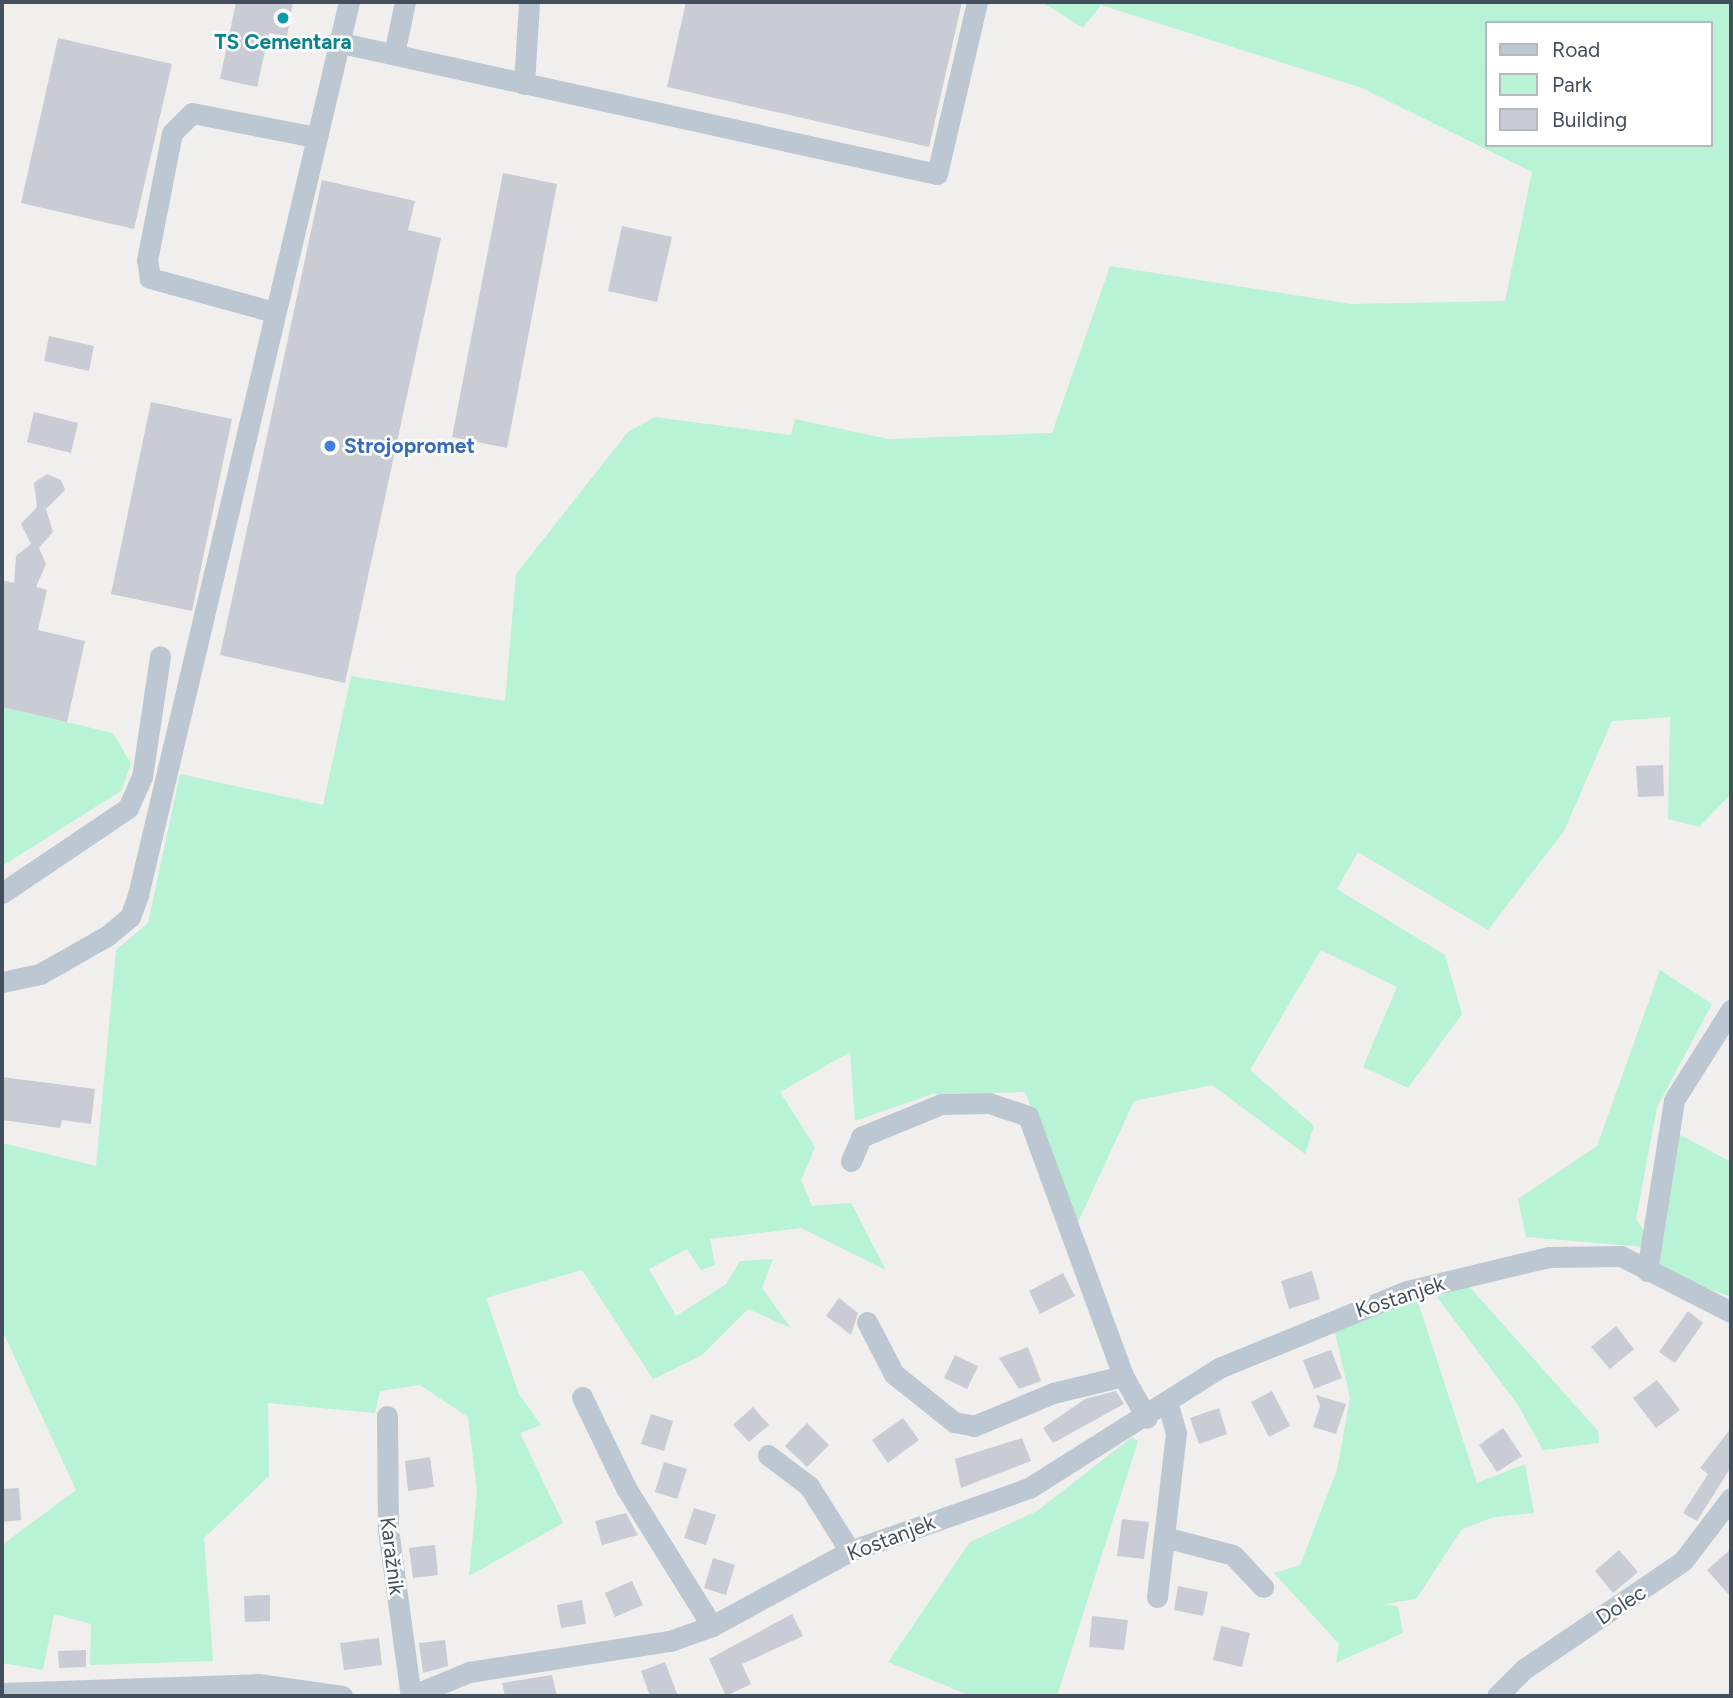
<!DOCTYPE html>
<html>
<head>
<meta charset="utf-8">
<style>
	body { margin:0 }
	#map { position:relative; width:1733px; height:1698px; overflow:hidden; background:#f1eeee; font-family:Figtree,sans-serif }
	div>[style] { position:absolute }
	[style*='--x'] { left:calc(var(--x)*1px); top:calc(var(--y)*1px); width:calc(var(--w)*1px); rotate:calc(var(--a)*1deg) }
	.green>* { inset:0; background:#b7f3d4 }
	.building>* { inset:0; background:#c9ccd4 }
	.minor>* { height:21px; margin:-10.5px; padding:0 10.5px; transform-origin:10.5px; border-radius:10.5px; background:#bdc7d2 }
	.dots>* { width:19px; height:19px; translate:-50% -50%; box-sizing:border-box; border:4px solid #fff; border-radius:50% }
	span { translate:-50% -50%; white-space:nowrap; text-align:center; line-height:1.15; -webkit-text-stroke:5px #fff; paint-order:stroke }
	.culture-label { font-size:21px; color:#0d838f; font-weight:700 }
	.shop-label { font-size:21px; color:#366cbe; font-weight:700 }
	.left { translate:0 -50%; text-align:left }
	.street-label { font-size:21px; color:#444f5d }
	.frame { position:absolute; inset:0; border:4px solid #444f5d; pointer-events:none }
	.legend { position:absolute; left:1485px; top:21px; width:228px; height:126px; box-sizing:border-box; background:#fff; border:2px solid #b4b9be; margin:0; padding:9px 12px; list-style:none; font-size:21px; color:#444f5d }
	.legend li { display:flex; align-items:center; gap:14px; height:35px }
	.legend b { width:35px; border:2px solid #b4b9be }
</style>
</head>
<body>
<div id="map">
	<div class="green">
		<i style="clip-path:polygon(evenodd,1042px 2px,1731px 2px,1731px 794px,1699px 827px,1668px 819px,1670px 717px,1612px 721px,1564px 831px,1488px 930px,1358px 852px,1337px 889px,1445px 955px,1462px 1014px,1408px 1088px,1363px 1067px,1397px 987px,1321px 950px,1250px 1070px,1314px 1126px,1305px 1154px,1212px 1085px,1134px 1101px,1078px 1222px,1025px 1092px,932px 1094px,855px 1121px,850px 1052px,780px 1092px,815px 1147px,801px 1180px,812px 1206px,851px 1203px,886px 1270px,801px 1228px,710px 1239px,715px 1265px,701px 1270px,687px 1249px,649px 1269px,676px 1316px,726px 1284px,740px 1261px,773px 1259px,762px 1288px,791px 1328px,748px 1309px,702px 1355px,653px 1379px,582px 1270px,486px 1298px,519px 1394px,541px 1425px,520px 1433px,563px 1523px,469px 1576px,477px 1491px,468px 1417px,420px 1385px,380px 1391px,375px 1413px,268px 1403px,269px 1476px,204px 1538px,213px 1661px,90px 1665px,91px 1624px,54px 1614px,43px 1670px,2px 1663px,2px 1545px,76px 1490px,2px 1330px,2px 1143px,96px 1166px,116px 950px,148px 923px,180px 774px,323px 805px,351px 676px,505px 701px,516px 574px,628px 432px,655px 417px,791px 435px,795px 419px,888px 439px,1052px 433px,1110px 266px,1351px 304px,1505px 301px,1532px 172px,1362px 88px,1101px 5px,1083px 28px,1042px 2px,1486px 23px,1710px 23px,1710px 145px,1486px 145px,1486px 23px)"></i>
		<i style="clip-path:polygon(2px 707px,113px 733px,131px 764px,121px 791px,2px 866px)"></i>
		<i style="clip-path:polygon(1660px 970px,1712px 1004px,1657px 1107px,1636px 1219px,1656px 1248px,1526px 1237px,1518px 1199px,1597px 1146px)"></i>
		<i style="clip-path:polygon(1673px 1131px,1731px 1162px,1731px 1297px,1655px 1269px)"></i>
		<i style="clip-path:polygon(1467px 1284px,1598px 1431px,1599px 1443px,1543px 1450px,1518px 1405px,1437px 1297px)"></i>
		<i style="clip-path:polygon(1417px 1299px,1477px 1483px,1525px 1464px,1534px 1513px,1494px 1517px,1462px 1529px,1416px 1599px,1384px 1604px,1398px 1607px,1403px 1633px,1336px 1663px,1339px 1644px,1274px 1573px,1300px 1565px,1337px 1470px,1350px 1398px,1334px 1328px)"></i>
		<i style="clip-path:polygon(1132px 1437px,1138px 1441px,1057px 1696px,971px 1696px,888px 1662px,970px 1542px,1037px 1511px)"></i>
	</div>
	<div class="building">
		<i style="clip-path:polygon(236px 2px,293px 2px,287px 36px,269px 33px,257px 87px,220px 79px)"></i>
		<i style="clip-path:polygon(686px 2px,962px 2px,929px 147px,667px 87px)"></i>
		<i style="clip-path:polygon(58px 38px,172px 64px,134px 229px,21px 203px)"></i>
		<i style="clip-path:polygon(503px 173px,557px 184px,507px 448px,452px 437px)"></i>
		<i style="clip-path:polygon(322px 180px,415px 201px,408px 230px,441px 238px,345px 683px,220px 655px)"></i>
		<i style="clip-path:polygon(622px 226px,672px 237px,657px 302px,608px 291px)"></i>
		<i style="clip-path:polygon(49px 336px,94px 346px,89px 371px,44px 361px)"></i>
		<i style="clip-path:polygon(151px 402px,232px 419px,192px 611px,111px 594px)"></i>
		<i style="clip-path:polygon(34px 412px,78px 423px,71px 453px,27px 442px)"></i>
		<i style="clip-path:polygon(47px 474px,61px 480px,65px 490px,46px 509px,53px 532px,39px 548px,46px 564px,36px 587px,47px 590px,38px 630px,85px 641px,67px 722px,2px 707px,2px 580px,14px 583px,16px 556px,31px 544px,21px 524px,37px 507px,34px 483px)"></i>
		<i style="clip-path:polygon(1663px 765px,1664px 796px,1638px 797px,1636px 766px)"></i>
		<i style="clip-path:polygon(2px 1077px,95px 1089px,91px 1124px,62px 1120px,60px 1128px,2px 1120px)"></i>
		<i style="clip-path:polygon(1312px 1271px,1320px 1299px,1289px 1309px,1281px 1281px)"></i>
		<i style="clip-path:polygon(1063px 1273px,1075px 1296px,1040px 1314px,1029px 1291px)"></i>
		<i style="clip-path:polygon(839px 1298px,858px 1313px,851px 1335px,826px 1316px)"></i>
		<i style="clip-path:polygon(1688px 1311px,1703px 1323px,1675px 1363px,1659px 1352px)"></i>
		<i style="clip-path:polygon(1616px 1326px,1634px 1349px,1610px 1369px,1591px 1347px)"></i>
		<i style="clip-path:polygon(1028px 1347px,1041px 1381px,1019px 1389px,999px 1358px)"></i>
		<i style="clip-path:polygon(1331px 1350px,1342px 1378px,1314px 1389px,1303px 1360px)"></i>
		<i style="clip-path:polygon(955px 1355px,978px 1366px,967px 1389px,944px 1378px)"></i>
		<i style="clip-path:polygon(1657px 1380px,1680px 1410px,1656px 1428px,1633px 1398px)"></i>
		<i style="clip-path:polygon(1116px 1391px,1124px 1404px,1053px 1443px,1043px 1428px,1085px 1399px)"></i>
		<i style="clip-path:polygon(1272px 1391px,1290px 1426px,1269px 1437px,1251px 1402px)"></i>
		<i style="clip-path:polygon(1316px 1395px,1346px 1404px,1336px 1434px,1313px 1427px,1320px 1406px)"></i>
		<i style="clip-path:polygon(753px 1407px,769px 1425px,749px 1442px,733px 1425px)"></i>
		<i style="clip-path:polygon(1219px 1408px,1227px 1434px,1199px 1444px,1190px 1418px)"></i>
		<i style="clip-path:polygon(651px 1414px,673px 1421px,664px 1451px,641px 1444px)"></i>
		<i style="clip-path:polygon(903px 1418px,919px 1440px,888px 1463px,872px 1440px)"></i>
		<i style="clip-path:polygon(807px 1423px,829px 1445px,807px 1467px,785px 1446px)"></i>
		<i style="clip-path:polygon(1503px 1428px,1522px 1456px,1497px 1472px,1479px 1445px)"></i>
		<i style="clip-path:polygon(1731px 1428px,1731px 1467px,1697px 1521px,1683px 1513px,1708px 1474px,1700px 1468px)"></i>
		<i style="clip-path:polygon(1022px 1438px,1031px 1461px,961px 1488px,955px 1459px)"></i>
		<i style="clip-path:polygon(430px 1457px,434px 1487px,408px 1491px,405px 1461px)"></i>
		<i style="clip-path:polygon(664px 1462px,687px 1469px,677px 1499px,655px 1492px)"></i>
		<i style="clip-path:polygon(19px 1488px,21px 1520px,2px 1522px,2px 1489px)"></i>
		<i style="clip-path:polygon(694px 1508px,716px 1515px,706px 1545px,684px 1538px)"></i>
		<i style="clip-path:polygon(626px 1513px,638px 1535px,602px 1545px,595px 1521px)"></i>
		<i style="clip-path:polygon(1122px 1519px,1149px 1522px,1144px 1559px,1117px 1556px)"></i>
		<i style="clip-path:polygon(435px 1545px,438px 1575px,413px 1578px,409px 1548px)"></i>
		<i style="clip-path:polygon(1731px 1549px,1731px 1597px,1707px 1570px)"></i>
		<i style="clip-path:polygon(1619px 1550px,1638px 1572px,1613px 1593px,1595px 1571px)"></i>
		<i style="clip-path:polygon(713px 1558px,735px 1565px,726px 1595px,704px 1588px)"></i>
		<i style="clip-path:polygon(632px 1581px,643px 1605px,615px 1617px,605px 1593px)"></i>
		<i style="clip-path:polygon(1178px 1586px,1208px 1592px,1203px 1616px,1174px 1610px)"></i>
		<i style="clip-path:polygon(270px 1595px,270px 1621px,245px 1622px,244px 1596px)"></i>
		<i style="clip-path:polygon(582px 1600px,586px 1624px,561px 1628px,557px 1605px)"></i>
		<i style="clip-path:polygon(792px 1614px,803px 1636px,742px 1664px,751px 1684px,726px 1696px,709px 1659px)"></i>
		<i style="clip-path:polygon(1092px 1616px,1128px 1620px,1124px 1650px,1089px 1647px)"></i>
		<i style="clip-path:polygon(1221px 1626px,1250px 1633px,1242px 1667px,1213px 1660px)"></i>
		<i style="clip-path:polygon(379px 1638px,382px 1665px,344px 1670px,340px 1643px)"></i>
		<i style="clip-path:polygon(445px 1640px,448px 1666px,423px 1673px,419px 1643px)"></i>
		<i style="clip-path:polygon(86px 1650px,86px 1667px,59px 1668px,58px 1651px)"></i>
		<i style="clip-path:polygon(665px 1662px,678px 1696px,650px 1696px,641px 1671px)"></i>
		<i style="clip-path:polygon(552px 1675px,557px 1696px,505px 1696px,502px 1683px)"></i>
	</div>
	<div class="minor">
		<i style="--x:337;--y:42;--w:614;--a:12.41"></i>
		<i style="--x:937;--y:174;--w:177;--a:-76.9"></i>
		<i style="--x:394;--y:54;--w:53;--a:-78.1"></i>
		<i style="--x:524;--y:84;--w:82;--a:-86.5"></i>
		<i style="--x:274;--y:312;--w:129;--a:-164.7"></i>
		<i style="--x:150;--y:278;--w:18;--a:-99"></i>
		<i style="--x:147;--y:260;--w:129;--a:-78.9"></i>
		<i style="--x:172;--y:133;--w:28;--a:-45"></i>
		<i style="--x:192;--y:113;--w:125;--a:11"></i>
		<i style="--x:2;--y:893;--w:152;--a:-34"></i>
		<i style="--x:128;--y:808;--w:34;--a:-66"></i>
		<i style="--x:142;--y:777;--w:122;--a:-81.5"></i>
		<i style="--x:2;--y:982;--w:39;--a:-12"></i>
		<i style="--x:40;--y:974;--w:77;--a:-29.6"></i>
		<i style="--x:107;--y:936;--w:30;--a:-40"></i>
		<i style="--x:130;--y:917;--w:23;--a:-70"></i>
		<i style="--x:138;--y:895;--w:918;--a:-76.71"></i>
		<i style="--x:851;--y:1161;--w:26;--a:-67"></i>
		<i style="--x:861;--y:1137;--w:87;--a:-22.4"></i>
		<i style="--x:941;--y:1104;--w:48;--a:-1.2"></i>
		<i style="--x:989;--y:1103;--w:41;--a:18.4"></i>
		<i style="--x:1028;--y:1116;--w:277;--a:69.9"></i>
		<i style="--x:1123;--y:1376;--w:48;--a:60.3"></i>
		<i style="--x:1647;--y:1271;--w:173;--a:-81"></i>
		<i style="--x:1674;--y:1100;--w:107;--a:-57.7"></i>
		<i style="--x:867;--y:1322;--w:59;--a:62.6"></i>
		<i style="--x:894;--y:1374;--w:77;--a:38.7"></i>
		<i style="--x:954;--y:1422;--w:20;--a:11"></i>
		<i style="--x:974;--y:1426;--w:86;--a:-22.7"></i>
		<i style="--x:1053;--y:1393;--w:72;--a:-13.7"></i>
		<i style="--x:582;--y:1397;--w:101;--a:64.2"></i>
		<i style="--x:626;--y:1488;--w:163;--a:58.1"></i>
		<i style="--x:387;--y:1416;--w:113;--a:89.5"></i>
		<i style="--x:388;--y:1529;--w:169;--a:82.2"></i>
		<i style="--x:768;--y:1455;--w:51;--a:37.1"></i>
		<i style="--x:809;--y:1486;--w:77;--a:57.8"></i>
		<i style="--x:1164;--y:1537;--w:71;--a:14.6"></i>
		<i style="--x:1233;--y:1555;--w:44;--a:46.8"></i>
		<i style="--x:1157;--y:1597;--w:165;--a:-83.4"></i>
		<i style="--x:1176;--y:1433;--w:33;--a:-106"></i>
		<i style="--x:2;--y:1693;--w:256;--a:-2"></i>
		<i style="--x:258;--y:1684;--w:85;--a:8.1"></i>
		<i style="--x:411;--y:1696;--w:63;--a:-22.5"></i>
		<i style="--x:469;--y:1672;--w:203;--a:-8.8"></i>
		<i style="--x:670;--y:1641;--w:45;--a:-19.7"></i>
		<i style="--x:712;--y:1626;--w:157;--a:-28.5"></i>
		<i style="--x:850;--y:1551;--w:190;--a:-19.4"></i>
		<i style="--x:1029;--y:1488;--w:225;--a:-32.3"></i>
		<i style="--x:1219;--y:1368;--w:203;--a:-22.3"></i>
		<i style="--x:1407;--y:1291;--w:146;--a:-13.5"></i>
		<i style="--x:1549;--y:1257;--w:72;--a:-0.8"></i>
		<i style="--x:1621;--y:1256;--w:123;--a:27"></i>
		<i style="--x:1497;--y:1696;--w:38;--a:-45"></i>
		<i style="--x:1524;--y:1669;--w:192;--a:-34.2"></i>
		<i style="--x:1683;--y:1561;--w:79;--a:-52.7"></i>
	</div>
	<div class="dots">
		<i style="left:283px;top:18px;background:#0f9aa8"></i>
		<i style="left:330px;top:446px;background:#3f7fe0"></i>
	</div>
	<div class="culture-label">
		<span style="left:283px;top:42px">TS Cementara</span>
	</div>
	<div class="shop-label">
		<span class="left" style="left:344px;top:446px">Strojopromet</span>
	</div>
	<div class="street-label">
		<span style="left:1400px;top:1297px;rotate:-18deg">Kostanjek</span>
		<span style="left:891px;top:1538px;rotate:-21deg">Kostanjek</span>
		<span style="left:392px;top:1556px;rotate:83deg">Karažnik</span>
		<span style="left:1621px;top:1605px;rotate:-33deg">Dolec</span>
	</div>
	<div class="frame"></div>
	<ul class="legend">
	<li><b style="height:9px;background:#bdc7d2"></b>Road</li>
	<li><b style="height:19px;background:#b7f3d4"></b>Park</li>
	<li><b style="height:19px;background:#c9ccd4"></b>Building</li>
	</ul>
</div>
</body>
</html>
